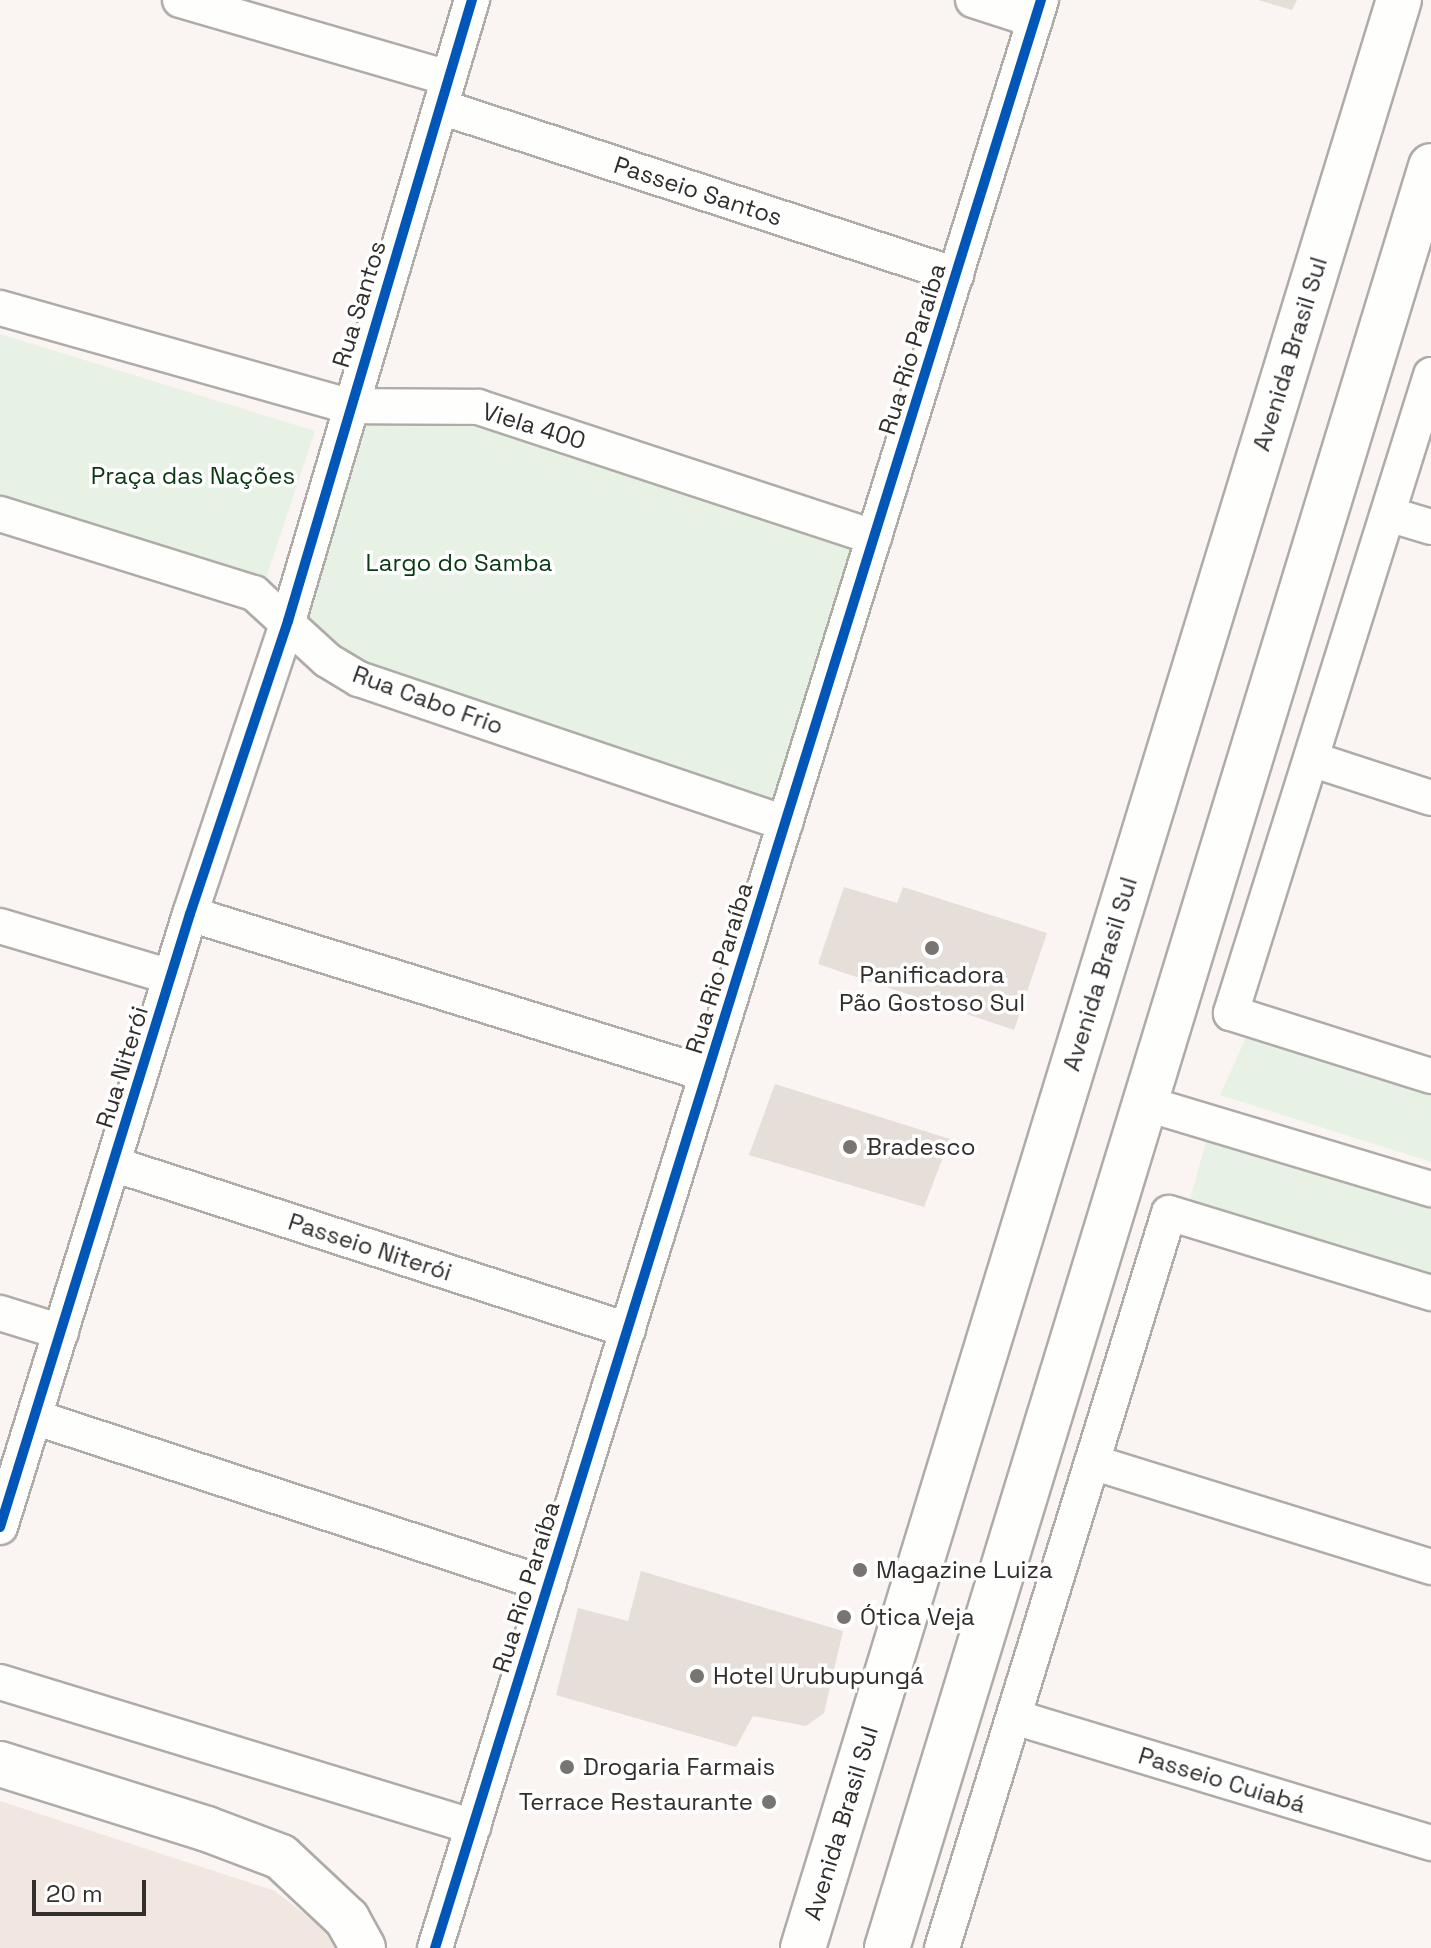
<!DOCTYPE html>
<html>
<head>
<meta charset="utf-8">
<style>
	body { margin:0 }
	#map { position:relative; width:1431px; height:1948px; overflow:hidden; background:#faf5f2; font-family:"Space Grotesk",sans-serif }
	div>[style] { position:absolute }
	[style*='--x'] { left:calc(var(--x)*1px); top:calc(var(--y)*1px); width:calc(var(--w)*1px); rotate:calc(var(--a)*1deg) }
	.built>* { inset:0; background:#f1e6e0 }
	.green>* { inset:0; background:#e7f2e4 }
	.building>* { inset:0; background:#e6ded8 }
	.roads { filter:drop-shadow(2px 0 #afaba9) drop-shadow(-2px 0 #afaba9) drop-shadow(0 2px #afaba9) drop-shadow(0 -2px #afaba9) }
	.street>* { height:34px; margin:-17px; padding:0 17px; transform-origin:17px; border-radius:17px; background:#fefefd }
	.secondary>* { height:44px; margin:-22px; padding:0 22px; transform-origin:22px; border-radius:22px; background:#fefefd }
	.cycleway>* { height:10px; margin:-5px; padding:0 5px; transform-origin:5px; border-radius:5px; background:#0057b8 }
	.dots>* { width:22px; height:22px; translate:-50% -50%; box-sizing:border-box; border:4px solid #fff; border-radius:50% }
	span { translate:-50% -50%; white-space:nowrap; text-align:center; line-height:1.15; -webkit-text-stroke:7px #fff; paint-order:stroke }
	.street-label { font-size:24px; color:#312e2c }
	.park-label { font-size:24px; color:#093913 }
	.poi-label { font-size:24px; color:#312e2c }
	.left { translate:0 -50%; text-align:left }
	.right { translate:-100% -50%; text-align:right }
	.scale { position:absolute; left:32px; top:1880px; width:114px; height:36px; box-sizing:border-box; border:4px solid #312e2c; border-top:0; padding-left:10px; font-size:24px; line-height:28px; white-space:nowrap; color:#312e2c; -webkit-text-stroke:6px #fff; paint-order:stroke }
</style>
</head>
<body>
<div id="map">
	<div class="built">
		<i style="clip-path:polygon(0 1801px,275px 1891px,348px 1948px,0 1948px)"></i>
	</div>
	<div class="green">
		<i style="clip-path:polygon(0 334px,315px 431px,265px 581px,0 498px)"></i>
		<i style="clip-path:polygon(468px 421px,856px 552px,775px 805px,367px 679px,301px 610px,356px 424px)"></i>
		<i style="clip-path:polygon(1248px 1033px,1431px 1090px,1431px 1162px,1220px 1095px)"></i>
		<i style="clip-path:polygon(1207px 1138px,1431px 1209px,1431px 1279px,1189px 1203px)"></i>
	</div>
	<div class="building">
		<i style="clip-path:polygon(1258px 0,1297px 0,1292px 10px)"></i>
		<i style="clip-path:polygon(844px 887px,897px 903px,903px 887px,1047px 933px,1014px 1030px,818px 964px)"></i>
		<i style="clip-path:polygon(775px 1084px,950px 1139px,924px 1207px,749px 1155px)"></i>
		<i style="clip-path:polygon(641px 1571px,843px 1631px,824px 1713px,806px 1726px,753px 1716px,736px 1747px,556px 1695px,578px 1608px,628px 1621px)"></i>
	</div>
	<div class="roads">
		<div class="street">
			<i style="--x:180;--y:0;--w:279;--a:16.2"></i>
			<i style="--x:973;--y:0;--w:65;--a:17.9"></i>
			<i style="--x:441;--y:107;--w:542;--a:18.07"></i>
			<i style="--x:0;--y:308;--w:362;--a:15.7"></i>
			<i style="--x:348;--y:406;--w:130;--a:0.4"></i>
			<i style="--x:478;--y:407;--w:417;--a:18.2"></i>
			<i style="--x:1431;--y:375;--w:669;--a:107.41"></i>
			<i style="--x:1231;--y:1013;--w:210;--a:17.5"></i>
			<i style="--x:0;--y:514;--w:266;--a:17.3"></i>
			<i style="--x:254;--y:593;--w:99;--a:42.5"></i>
			<i style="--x:327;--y:660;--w:37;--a:31"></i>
			<i style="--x:359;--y:679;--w:450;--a:18.7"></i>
			<i style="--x:1388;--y:514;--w:45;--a:16.8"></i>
			<i style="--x:1311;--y:759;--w:126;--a:18"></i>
			<i style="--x:190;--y:914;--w:541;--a:17.2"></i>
			<i style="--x:0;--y:926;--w:178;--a:16.6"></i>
			<i style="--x:1144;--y:1103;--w:300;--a:16.7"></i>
			<i style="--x:113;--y:1164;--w:541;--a:17.87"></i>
			<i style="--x:0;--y:1313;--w:64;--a:17.3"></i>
			<i style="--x:34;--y:1417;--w:541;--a:18.1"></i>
			<i style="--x:1092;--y:1462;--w:355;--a:17.2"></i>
			<i style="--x:0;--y:1527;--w:642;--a:-72.78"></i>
			<i style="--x:190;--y:914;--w:309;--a:-71.5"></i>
			<i style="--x:288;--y:621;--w:648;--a:-73.5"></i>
			<i style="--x:0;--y:1682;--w:495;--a:17"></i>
			<i style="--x:1014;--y:1717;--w:436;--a:16.8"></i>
			<i style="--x:435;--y:1948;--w:2040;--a:-72.72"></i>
			<i style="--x:942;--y:1948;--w:769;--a:-72.84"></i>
			<i style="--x:1169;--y:1213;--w:274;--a:17"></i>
		</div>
		<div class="secondary">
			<i style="--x:0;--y:1764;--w:217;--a:17.4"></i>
			<i style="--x:207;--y:1829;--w:79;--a:20.7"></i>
			<i style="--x:281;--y:1857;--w:91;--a:43.2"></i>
			<i style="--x:347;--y:1919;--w:33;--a:61"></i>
			<i style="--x:803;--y:1948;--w:2037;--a:-72.99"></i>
			<i style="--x:887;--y:1948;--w:1863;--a:-73.02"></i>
		</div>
	</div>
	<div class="cycleway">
		<i style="--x:0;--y:1527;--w:642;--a:-72.78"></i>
		<i style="--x:190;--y:914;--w:309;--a:-71.5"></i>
		<i style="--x:288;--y:621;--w:648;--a:-73.5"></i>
		<i style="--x:435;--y:1948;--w:2040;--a:-72.72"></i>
	</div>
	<div class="dots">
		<i style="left:932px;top:948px;background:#777471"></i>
		<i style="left:850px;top:1147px;background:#777471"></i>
		<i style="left:860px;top:1570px;background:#777471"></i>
		<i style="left:844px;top:1617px;background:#777471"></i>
		<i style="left:697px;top:1676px;background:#777471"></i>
		<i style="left:567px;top:1767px;background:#777471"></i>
		<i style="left:769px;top:1802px;background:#777471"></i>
	</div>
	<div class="street-label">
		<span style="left:698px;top:191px;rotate:18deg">Passeio Santos</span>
		<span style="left:359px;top:304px;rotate:-73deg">Rua Santos</span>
		<span style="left:912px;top:349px;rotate:-73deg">Rua Rio Paraíba</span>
		<span style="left:1290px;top:354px;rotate:-73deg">Avenida Brasil Sul</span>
		<span style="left:534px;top:426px;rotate:17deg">Viela 400</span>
		<span style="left:428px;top:700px;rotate:20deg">Rua Cabo Frio</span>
		<span style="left:719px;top:968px;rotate:-73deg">Rua Rio Paraíba</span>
		<span style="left:1100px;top:974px;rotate:-73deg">Avenida Brasil Sul</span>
		<span style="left:122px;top:1067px;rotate:-73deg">Rua Niterói</span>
		<span style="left:370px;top:1247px;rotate:18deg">Passeio Niterói</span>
		<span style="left:526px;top:1587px;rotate:-73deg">Rua Rio Paraíba</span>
		<span style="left:1222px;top:1780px;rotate:17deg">Passeio Cuiabá</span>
		<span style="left:841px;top:1823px;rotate:-73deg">Avenida Brasil Sul</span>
	</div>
	<div class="park-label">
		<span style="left:193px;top:476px">Praça das Nações</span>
		<span style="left:459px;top:563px">Largo do Samba</span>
	</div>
	<div class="poi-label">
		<span style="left:932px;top:989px">Panificadora<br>Pão Gostoso Sul</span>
		<span class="left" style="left:866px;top:1147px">Bradesco</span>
		<span class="left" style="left:876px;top:1570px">Magazine Luiza</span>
		<span class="left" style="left:860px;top:1617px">Ótica Veja</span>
		<span class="left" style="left:713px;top:1676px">Hotel Urubupungá</span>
		<span class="left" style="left:583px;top:1767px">Drogaria Farmais</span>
		<span class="right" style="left:753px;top:1802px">Terrace Restaurante</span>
	</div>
	<div class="scale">20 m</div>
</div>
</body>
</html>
